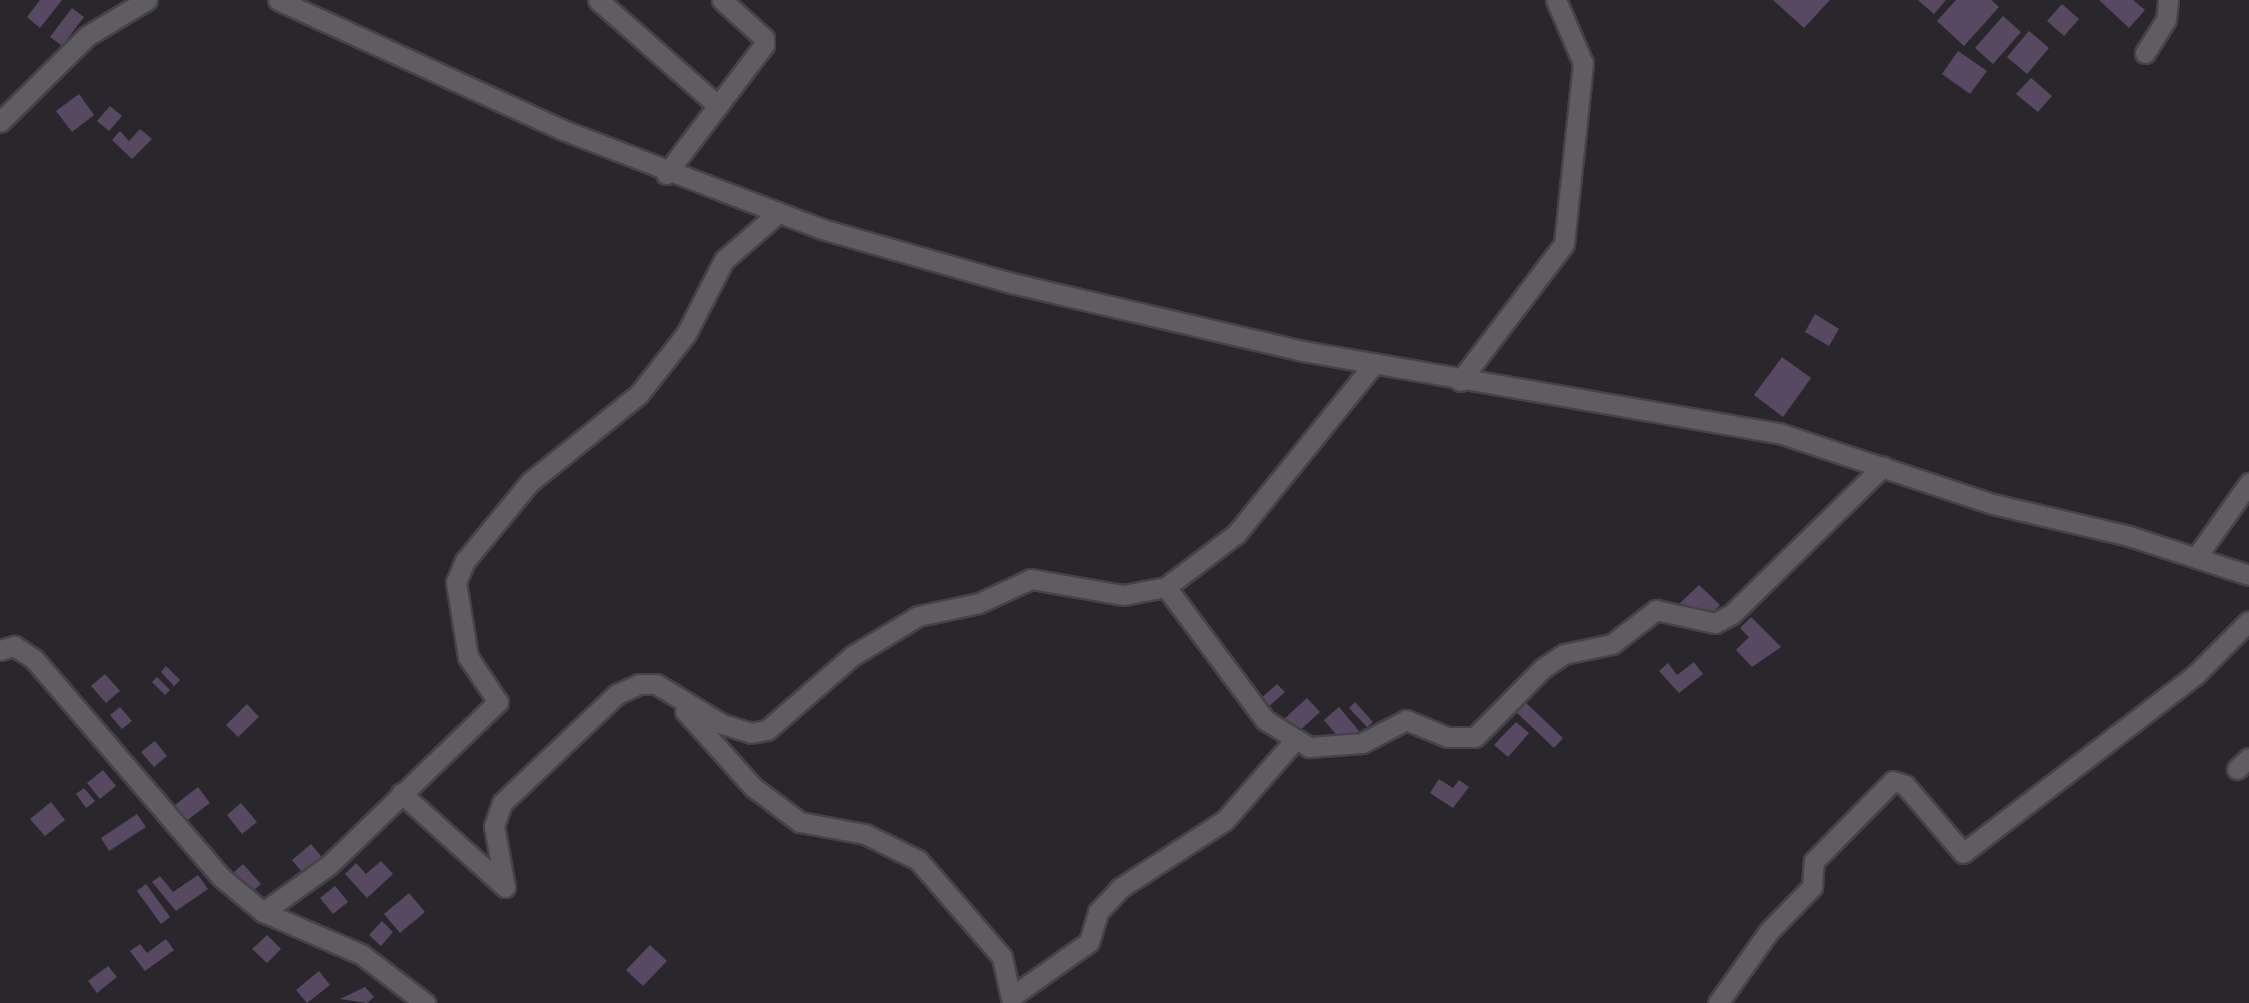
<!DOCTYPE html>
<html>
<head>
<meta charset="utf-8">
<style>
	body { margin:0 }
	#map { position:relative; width:2249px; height:1003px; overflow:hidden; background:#29272c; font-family:Mulish,sans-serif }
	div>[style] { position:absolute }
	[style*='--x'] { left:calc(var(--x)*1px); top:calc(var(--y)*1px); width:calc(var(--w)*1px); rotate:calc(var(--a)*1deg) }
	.building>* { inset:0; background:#584963 }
	.roads { filter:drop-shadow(2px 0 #454347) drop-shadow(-2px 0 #454347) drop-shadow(0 2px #454347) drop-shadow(0 -2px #454347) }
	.minor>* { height:19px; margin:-9.5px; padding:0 9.5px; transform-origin:9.5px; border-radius:9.5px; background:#605d62 }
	span { translate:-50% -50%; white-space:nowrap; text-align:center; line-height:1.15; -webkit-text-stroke:5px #29272c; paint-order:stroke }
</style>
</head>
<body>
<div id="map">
	<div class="building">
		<i style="clip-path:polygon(40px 0,62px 0,40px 28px,27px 17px)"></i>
		<i style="clip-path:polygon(1773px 0,1830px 0,1804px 28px)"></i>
		<i style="clip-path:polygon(1918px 0,1946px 0,1934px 14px)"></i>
		<i style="clip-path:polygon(1956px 0,1991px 0,1999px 7px,1964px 46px,1937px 21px)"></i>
		<i style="clip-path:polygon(2099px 0,2133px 0,2145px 10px,2129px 28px)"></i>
		<i style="clip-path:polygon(2062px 4px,2079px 19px,2064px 36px,2047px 21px)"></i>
		<i style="clip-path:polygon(72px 8px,84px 17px,62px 46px,50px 37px)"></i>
		<i style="clip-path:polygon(2003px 16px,2021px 32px,1993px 64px,1975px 48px)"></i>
		<i style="clip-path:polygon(2029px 31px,2049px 48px,2027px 74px,2007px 57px)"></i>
		<i style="clip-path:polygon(1958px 51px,1987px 71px,1970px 94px,1942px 74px)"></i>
		<i style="clip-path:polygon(2031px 78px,2052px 96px,2038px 112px,2016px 94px)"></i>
		<i style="clip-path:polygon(79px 94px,94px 115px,72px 132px,56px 111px)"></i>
		<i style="clip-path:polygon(110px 106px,122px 116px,109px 131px,97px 121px)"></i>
		<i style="clip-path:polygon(140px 129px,152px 139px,132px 159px,112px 140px,120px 131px,129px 141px)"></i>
		<i style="clip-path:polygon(1815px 314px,1839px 329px,1829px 346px,1805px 332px)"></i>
		<i style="clip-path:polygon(1782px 357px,1811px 378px,1783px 417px,1754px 395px)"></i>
		<i style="clip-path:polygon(1699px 585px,1720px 605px,1709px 617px,1700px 608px,1690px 617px,1678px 605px)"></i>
		<i style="clip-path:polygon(1751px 617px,1781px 647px,1752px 667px,1736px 650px,1749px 637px,1740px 628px)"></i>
		<i style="clip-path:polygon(1694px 662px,1703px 674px,1679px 693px,1659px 671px,1668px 663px,1677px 675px)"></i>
		<i style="clip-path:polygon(166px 666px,180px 680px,174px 686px,161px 672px)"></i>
		<i style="clip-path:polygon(105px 674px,120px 691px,106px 703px,91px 686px)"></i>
		<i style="clip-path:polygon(157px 677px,170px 690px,165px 695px,152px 682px)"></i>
		<i style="clip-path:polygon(1277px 684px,1285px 692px,1266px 709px,1258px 701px)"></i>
		<i style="clip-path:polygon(1307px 698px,1320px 712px,1297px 733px,1284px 719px)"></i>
		<i style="clip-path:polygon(1524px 701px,1563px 738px,1554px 748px,1514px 710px)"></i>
		<i style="clip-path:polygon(1355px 702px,1373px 722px,1367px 727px,1349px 708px)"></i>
		<i style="clip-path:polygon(247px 704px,259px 717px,238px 737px,226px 725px)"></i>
		<i style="clip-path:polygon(120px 707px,132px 721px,122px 729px,110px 715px)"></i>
		<i style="clip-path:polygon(1339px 707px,1359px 731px,1344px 744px,1324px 720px)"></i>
		<i style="clip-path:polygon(1516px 722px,1529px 733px,1508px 757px,1494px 745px)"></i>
		<i style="clip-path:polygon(155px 741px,167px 756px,154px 767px,141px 752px)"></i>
		<i style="clip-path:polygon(103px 770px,116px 786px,100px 799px,87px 783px)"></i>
		<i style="clip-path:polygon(1439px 779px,1453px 788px,1459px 780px,1469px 787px,1453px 808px,1430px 793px)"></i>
		<i style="clip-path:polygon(198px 787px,210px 803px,186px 821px,175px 805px)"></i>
		<i style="clip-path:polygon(84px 788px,95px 801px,86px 808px,76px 794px)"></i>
		<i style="clip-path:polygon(51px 802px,65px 820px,45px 836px,30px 819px)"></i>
		<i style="clip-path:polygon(241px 803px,257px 822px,242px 834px,227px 815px)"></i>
		<i style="clip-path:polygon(137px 814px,146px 827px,109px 851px,101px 838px)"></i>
		<i style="clip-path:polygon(311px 844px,325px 861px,306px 877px,292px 860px)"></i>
		<i style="clip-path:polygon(381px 861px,393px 874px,367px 898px,345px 874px,356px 863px,366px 874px)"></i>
		<i style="clip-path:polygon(243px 864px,261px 884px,250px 894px,232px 874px)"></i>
		<i style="clip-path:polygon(198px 875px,208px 889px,176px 911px,152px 882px,160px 876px,173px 892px)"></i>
		<i style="clip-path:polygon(146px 884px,170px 917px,161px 924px,137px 891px)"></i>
		<i style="clip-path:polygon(335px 886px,348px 902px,333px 914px,320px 898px)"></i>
		<i style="clip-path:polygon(409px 893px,425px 912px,400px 933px,384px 914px)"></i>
		<i style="clip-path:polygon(382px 921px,393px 932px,381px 946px,369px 935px)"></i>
		<i style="clip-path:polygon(267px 935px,281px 949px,267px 963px,252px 949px)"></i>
		<i style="clip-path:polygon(166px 939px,174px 950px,145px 971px,130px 951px,140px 944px,147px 953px)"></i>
		<i style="clip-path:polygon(650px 945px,667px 961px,643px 986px,626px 970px)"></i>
		<i style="clip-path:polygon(108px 966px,117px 977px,97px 993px,88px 981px)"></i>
		<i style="clip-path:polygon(319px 971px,330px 985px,307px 1003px,296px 990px)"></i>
		<i style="clip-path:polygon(365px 987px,374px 997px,367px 1003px,340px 999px)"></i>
	</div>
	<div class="roads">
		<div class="minor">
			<i style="--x:278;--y:0;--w:313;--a:24.5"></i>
			<i style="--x:563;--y:130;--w:277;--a:20.9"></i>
			<i style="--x:822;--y:229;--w:197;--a:15.9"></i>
			<i style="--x:1011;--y:283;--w:300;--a:13.1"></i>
			<i style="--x:1303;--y:351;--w:483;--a:9.8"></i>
			<i style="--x:1779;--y:433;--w:225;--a:18.4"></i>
			<i style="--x:1993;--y:504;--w:140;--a:13.2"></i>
			<i style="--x:2129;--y:536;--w:126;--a:18"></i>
			<i style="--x:598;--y:0;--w:156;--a:41.4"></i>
			<i style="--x:2145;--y:53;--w:39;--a:-58"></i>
			<i style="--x:2166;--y:20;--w:20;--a:-84"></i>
			<i style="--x:0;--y:122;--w:122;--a:-44.7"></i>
			<i style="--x:87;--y:36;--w:70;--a:-31"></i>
			<i style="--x:666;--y:174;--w:162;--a:-52.8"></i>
			<i style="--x:764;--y:45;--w:7;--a:-90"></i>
			<i style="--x:764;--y:38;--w:57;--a:-137.9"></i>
			<i style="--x:1373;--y:365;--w:218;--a:129"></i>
			<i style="--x:1236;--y:534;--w:88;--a:142.9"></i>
			<i style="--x:1166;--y:587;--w:166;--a:53.3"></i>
			<i style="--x:1265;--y:720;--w:52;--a:31.5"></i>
			<i style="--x:1309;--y:747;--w:53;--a:-4.3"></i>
			<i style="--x:1362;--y:743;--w:50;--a:-27.6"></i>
			<i style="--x:1406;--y:720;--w:44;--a:22.5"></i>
			<i style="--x:1447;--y:737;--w:28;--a:0"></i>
			<i style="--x:1475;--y:737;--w:97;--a:-45.4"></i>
			<i style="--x:1543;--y:668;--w:25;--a:-34"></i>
			<i style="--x:1564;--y:654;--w:49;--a:-11.8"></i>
			<i style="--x:1612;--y:644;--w:56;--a:-37.7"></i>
			<i style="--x:1656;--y:610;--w:60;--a:12.4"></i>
			<i style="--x:1715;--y:623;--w:19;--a:-28"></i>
			<i style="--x:1732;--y:614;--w:211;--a:-44.4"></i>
			<i style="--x:1460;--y:381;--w:172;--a:-52.8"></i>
			<i style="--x:1564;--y:244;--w:182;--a:-84"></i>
			<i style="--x:1583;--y:63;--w:69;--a:-113.2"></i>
			<i style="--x:2197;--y:556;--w:90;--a:-54.5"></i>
			<i style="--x:0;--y:650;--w:15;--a:-16"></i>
			<i style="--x:14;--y:646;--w:24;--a:33"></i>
			<i style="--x:34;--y:659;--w:287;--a:49.4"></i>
			<i style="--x:221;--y:877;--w:55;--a:39.8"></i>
			<i style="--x:263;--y:912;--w:107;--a:23.2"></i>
			<i style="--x:361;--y:954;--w:81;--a:37.4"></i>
			<i style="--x:685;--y:711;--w:102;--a:48.2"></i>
			<i style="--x:753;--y:787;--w:59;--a:36.7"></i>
			<i style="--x:800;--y:822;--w:66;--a:10.5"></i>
			<i style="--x:865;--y:834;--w:59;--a:26.1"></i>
			<i style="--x:918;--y:860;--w:128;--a:49.1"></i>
			<i style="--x:1002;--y:957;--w:47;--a:77.7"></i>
			<i style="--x:2237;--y:769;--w:16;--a:-43"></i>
			<i style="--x:401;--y:793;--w:140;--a:42.1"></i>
			<i style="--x:505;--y:887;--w:62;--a:-100.2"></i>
			<i style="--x:494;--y:826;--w:24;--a:-71"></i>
			<i style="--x:502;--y:803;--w:158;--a:-43.5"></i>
			<i style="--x:617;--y:694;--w:24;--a:-24"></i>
			<i style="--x:639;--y:684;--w:17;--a:0"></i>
			<i style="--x:656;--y:684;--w:77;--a:31.2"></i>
			<i style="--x:722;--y:724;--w:30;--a:17"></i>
			<i style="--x:751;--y:733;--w:16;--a:-11"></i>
			<i style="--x:767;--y:730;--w:113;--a:-41"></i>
			<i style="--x:852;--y:656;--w:77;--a:-31.2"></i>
			<i style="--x:918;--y:616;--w:62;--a:-12"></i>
			<i style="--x:979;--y:603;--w:57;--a:-24.8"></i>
			<i style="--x:1031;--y:579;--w:93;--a:9.9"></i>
			<i style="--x:1123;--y:595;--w:44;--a:-10.5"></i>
			<i style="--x:263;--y:912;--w:81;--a:-35.5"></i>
			<i style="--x:329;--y:865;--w:235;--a:-44"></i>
			<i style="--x:498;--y:702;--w:54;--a:-123.7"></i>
			<i style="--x:468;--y:657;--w:76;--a:-99.1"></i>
			<i style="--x:456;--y:582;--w:23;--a:-67"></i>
			<i style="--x:465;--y:561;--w:102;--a:-50.6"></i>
			<i style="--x:530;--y:482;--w:140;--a:-38.9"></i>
			<i style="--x:639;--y:394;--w:76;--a:-51.9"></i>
			<i style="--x:686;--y:334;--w:83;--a:-62.8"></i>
			<i style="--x:724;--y:260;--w:72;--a:-41"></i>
			<i style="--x:1011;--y:997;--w:95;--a:-35.2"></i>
			<i style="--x:1089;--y:942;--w:31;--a:-73"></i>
			<i style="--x:1098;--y:912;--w:33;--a:-47"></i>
			<i style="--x:1120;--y:888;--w:125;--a:-32.9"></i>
			<i style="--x:1225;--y:820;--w:103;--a:-48.9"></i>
			<i style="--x:1718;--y:1003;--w:88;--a:-54.7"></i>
			<i style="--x:1769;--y:931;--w:62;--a:-45.7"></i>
			<i style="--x:1812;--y:887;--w:26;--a:-86"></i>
			<i style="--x:1814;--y:861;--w:112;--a:-45.4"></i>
			<i style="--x:1893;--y:781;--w:13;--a:18"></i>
			<i style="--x:1905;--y:785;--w:89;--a:49.5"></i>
			<i style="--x:1963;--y:853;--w:292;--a:-37.5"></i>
			<i style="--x:2195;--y:675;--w:76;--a:-45"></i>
		</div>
	</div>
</div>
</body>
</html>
